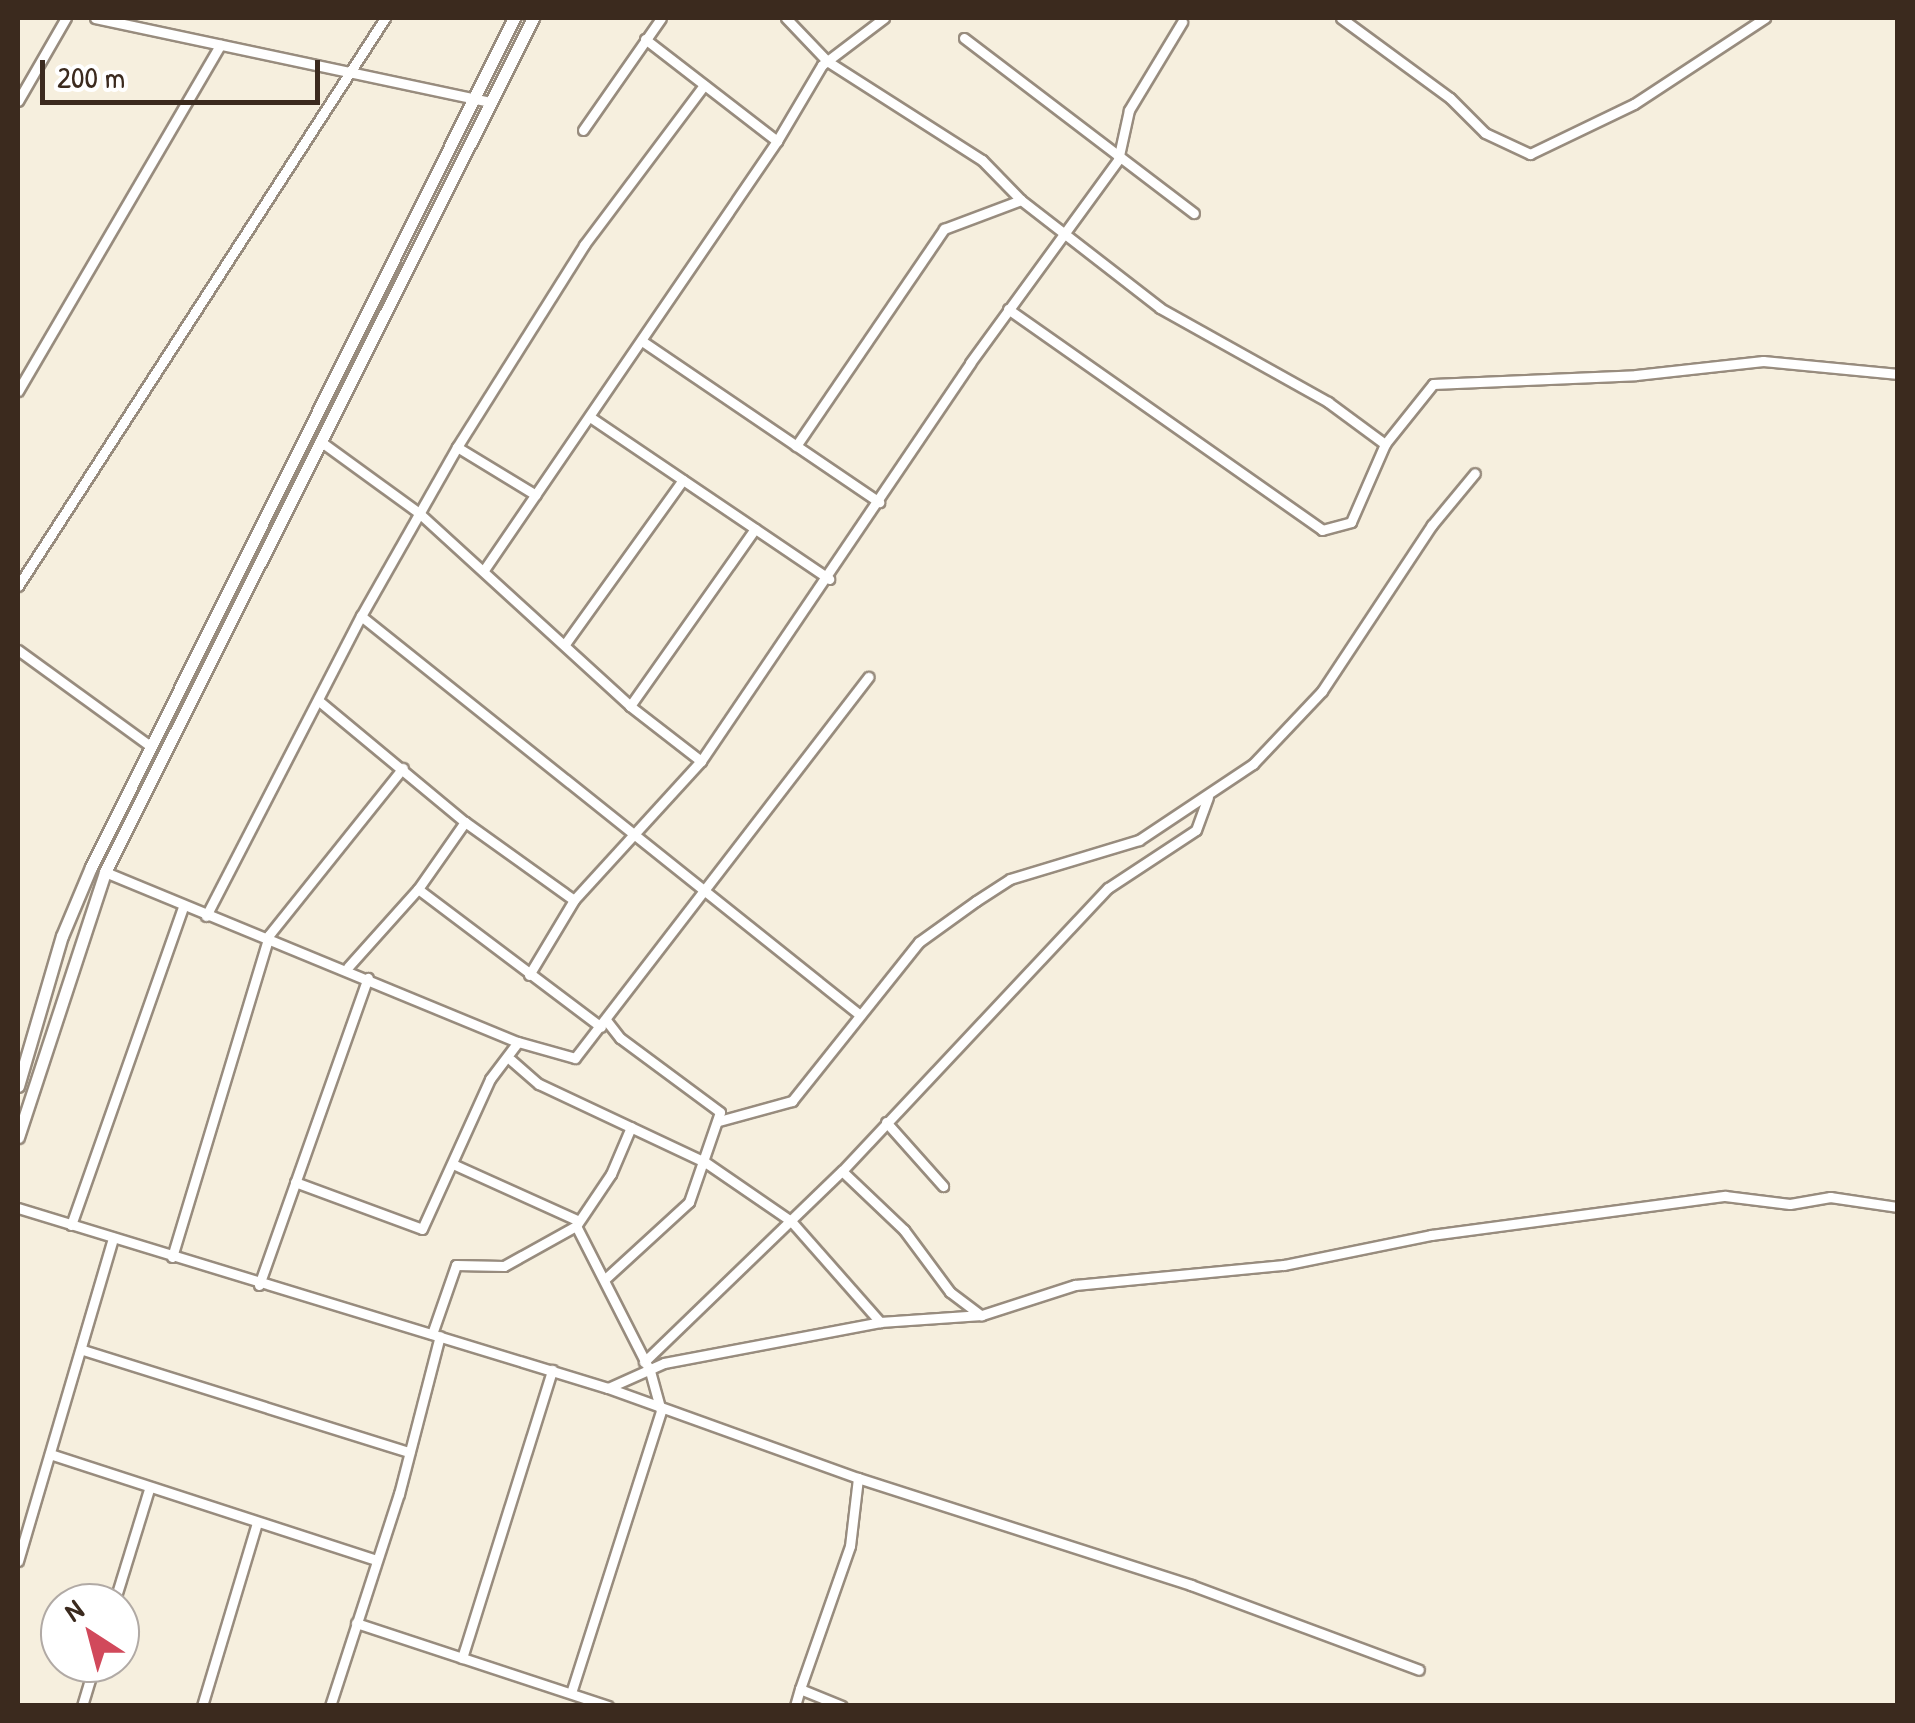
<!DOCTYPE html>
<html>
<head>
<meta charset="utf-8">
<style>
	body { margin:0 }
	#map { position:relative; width:1915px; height:1723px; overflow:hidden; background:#f6efde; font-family:"Patrick Hand",sans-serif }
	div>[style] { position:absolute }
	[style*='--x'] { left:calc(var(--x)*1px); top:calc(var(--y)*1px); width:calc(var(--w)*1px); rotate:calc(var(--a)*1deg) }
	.roads { filter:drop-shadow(2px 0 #988c7e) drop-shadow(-2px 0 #988c7e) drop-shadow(0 2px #988c7e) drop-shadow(0 -2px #988c7e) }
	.minor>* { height:9px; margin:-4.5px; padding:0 4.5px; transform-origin:4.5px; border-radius:4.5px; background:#fff }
	.secondary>* { height:11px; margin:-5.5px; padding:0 5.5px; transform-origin:5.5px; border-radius:5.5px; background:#fff }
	span { translate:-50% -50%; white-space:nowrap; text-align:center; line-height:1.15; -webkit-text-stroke:8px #fff; paint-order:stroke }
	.frame { position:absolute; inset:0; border:20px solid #3b2a1e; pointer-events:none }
	.north { position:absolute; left:40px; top:1583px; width:100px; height:100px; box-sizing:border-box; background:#fff; border:2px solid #b1aaa5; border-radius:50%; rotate:324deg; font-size:28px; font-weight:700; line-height:40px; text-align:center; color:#3b2a1e }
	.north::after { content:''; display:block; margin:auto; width:35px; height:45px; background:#d1495b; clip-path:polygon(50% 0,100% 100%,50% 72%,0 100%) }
	.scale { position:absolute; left:40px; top:60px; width:280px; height:45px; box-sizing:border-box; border:5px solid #3b2a1e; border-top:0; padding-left:12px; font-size:30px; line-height:35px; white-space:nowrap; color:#3b2a1e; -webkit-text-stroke:8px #fff; paint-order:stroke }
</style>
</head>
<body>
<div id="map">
	<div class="roads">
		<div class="minor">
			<i style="--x:95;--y:18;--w:404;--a:12"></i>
			<i style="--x:786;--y:18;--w:59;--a:46.4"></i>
			<i style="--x:827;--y:61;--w:184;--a:32.6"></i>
			<i style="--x:982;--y:160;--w:56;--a:45.7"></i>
			<i style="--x:1021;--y:200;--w:176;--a:37.8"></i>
			<i style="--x:1160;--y:308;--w:193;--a:29.2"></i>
			<i style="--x:1328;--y:402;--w:71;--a:36.4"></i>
			<i style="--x:1341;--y:18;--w:135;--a:36.3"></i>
			<i style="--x:1450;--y:98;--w:49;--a:45"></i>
			<i style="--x:1485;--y:133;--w:50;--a:25"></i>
			<i style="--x:1530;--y:154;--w:115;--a:-25.7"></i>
			<i style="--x:1634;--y:104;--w:157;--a:-33.3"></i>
			<i style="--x:964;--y:38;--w:289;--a:37.3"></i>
			<i style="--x:645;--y:39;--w:167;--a:37.7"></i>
			<i style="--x:18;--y:101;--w:96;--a:-60"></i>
			<i style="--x:583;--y:130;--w:136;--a:-55.1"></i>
			<i style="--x:1008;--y:309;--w:384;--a:35.1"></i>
			<i style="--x:1322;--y:530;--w:30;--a:-15"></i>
			<i style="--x:1351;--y:522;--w:85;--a:-66.4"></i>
			<i style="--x:1385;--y:444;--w:77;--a:-51.3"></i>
			<i style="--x:1433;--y:384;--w:203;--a:-2.5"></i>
			<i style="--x:1636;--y:375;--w:128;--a:-6.3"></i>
			<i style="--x:1763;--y:361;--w:136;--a:5.5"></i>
			<i style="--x:642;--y:341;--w:287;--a:34.2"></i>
			<i style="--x:18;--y:391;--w:401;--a:-59.7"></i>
			<i style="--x:590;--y:417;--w:289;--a:34.1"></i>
			<i style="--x:320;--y:441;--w:122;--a:36"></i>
			<i style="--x:419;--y:513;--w:286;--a:42.4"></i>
			<i style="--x:630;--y:706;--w:90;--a:37.8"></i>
			<i style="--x:796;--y:446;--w:263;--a:-55.7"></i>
			<i style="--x:944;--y:229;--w:82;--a:-20.6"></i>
			<i style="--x:457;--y:447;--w:92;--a:31.3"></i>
			<i style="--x:484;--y:570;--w:520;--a:-55.67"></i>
			<i style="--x:777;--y:141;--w:88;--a:-59.4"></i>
			<i style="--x:822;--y:65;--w:78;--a:-37.2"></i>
			<i style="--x:18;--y:586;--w:676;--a:-57.13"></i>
			<i style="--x:361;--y:616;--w:639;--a:38.65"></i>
			<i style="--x:565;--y:644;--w:202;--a:-54.3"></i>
			<i style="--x:18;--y:650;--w:163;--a:36"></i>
			<i style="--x:319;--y:701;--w:190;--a:39.7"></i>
			<i style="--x:465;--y:822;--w:134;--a:35.6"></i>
			<i style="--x:630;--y:706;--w:217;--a:-54.8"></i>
			<i style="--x:105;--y:872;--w:447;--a:22.4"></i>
			<i style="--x:518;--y:1042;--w:59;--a:15.7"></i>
			<i style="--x:575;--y:1058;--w:481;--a:-52.4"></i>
			<i style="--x:418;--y:889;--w:229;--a:37"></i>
			<i style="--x:206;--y:916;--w:338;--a:-62.7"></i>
			<i style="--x:361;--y:616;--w:194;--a:-60.4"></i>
			<i style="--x:457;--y:447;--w:239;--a:-57.8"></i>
			<i style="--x:584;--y:245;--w:200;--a:-53.1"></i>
			<i style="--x:348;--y:967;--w:105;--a:-48.1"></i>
			<i style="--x:418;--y:889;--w:82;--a:-55"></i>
			<i style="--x:529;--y:975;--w:87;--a:-59"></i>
			<i style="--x:574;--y:900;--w:188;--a:-47.6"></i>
			<i style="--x:701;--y:761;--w:480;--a:-55.9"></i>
			<i style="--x:970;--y:363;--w:251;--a:-53.9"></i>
			<i style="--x:1118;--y:160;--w:51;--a:-77.6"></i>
			<i style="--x:1129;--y:110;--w:103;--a:-58.9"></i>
			<i style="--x:511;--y:1060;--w:37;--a:41"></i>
			<i style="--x:539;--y:1084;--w:183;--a:25.2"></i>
			<i style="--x:705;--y:1162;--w:104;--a:34.5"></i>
			<i style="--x:791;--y:1221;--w:135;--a:48.6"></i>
			<i style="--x:719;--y:1121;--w:76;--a:-15.3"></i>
			<i style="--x:792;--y:1101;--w:203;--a:-51.4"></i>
			<i style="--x:919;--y:942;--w:70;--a:-35.7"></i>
			<i style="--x:976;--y:901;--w:40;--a:-32.9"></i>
			<i style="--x:1010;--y:879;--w:135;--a:-16.8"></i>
			<i style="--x:1139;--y:840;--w:137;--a:-33.7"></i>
			<i style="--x:1253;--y:764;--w:100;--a:-46.6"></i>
			<i style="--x:1322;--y:691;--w:199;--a:-56.5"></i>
			<i style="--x:1432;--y:525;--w:67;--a:-50.4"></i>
			<i style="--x:886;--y:1122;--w:86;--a:48.3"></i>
			<i style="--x:455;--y:1165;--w:134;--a:24.3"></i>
			<i style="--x:842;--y:1171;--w:86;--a:43.6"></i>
			<i style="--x:904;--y:1230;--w:77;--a:53.4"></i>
			<i style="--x:950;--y:1292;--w:39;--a:37"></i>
			<i style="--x:295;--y:1182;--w:135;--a:20.3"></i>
			<i style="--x:422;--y:1229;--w:165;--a:-65.6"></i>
			<i style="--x:490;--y:1079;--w:46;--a:-52.9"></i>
			<i style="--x:18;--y:1208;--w:617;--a:16.97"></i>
			<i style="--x:608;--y:1388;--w:61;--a:-24.1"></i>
			<i style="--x:664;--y:1363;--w:220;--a:-10.7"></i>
			<i style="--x:880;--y:1322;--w:102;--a:-3.9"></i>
			<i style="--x:982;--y:1315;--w:98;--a:-17.9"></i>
			<i style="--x:1075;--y:1285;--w:210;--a:-5.5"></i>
			<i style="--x:1284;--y:1265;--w:150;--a:-11.5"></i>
			<i style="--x:1431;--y:1235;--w:297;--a:-7.6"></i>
			<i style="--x:1725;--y:1196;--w:65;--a:7"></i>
			<i style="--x:1790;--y:1204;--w:41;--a:-9.9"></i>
			<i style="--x:1830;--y:1197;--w:69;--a:8.4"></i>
			<i style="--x:71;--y:1225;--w:337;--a:-70.6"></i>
			<i style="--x:172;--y:1257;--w:336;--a:-73.2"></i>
			<i style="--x:269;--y:935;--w:214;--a:-51.3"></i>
			<i style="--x:605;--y:1279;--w:114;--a:-42.5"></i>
			<i style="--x:689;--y:1202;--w:95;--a:-71"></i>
			<i style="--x:720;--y:1112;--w:124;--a:-143.5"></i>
			<i style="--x:620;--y:1038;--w:23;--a:-128"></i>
			<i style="--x:259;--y:1285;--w:326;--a:-70.5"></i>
			<i style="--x:432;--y:1334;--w:73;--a:-70.8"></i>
			<i style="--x:456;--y:1265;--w:48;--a:1.2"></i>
			<i style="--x:504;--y:1266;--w:82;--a:-29.1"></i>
			<i style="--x:576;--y:1226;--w:63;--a:-56.1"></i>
			<i style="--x:611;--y:1174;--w:51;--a:-66.9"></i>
			<i style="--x:83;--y:1350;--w:342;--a:17.4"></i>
			<i style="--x:644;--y:1362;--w:275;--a:-44"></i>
			<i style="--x:842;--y:1171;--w:388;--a:-46.8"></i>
			<i style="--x:1108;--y:888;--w:105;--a:-33.4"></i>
			<i style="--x:1196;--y:830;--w:35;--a:-70"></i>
			<i style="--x:608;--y:1388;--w:266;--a:19.8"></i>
			<i style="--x:858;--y:1478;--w:68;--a:96.7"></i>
			<i style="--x:850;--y:1546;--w:151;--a:109.3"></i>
			<i style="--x:800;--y:1689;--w:45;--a:22"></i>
			<i style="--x:50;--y:1454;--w:343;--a:18"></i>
			<i style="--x:858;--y:1478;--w:350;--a:17.8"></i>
			<i style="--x:1191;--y:1585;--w:243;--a:20.4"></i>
			<i style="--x:18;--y:1561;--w:337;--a:-73.6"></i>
			<i style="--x:114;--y:1603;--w:119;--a:-72.9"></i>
			<i style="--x:356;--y:1623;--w:265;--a:18.2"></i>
			<i style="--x:462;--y:1658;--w:302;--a:-72.6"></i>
			<i style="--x:571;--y:1693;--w:296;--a:-72.3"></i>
			<i style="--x:661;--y:1411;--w:41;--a:-105.4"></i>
			<i style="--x:650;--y:1371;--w:163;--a:-117"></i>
			<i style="--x:82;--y:1706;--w:45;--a:-73.2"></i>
			<i style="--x:202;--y:1706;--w:191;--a:-73.3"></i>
			<i style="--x:330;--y:1706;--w:223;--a:-72"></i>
			<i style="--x:399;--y:1494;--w:163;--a:-75.5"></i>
			<i style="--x:795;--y:1706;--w:18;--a:-74"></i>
		</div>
		<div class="secondary">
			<i style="--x:18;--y:1086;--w:156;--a:-73.7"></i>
			<i style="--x:62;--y:936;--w:75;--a:-67.2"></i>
			<i style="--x:91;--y:867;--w:949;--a:-63.52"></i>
			<i style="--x:18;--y:1137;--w:279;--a:-71.8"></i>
			<i style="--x:105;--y:872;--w:955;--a:-63.38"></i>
		</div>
	</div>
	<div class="frame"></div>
	<div class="north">N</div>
	<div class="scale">200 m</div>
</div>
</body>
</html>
